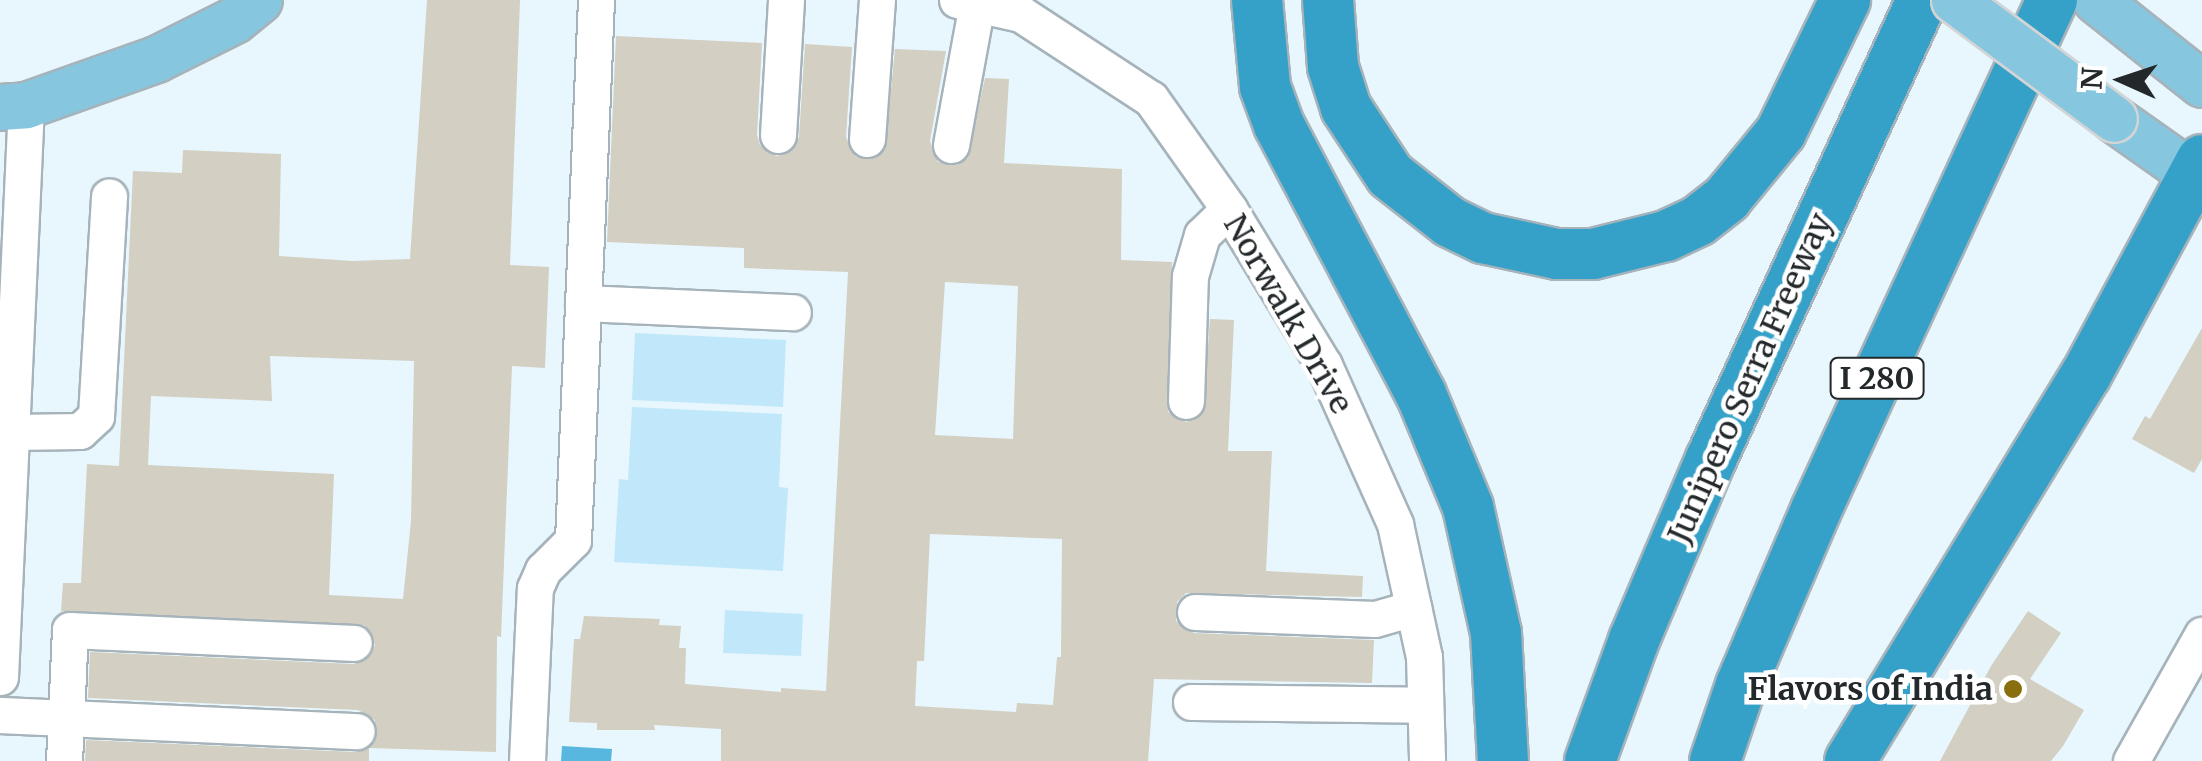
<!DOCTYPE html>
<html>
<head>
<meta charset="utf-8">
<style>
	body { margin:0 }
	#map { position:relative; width:2202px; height:761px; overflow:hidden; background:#e8f7fd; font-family:Merriweather,serif }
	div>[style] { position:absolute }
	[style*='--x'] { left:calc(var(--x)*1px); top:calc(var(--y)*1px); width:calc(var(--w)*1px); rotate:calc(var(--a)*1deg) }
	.green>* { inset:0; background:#c0e8fa }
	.water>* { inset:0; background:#57b7de }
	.building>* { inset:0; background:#d3cfc2 }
	.roads { filter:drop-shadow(2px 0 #a6b3ba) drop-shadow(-2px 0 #a6b3ba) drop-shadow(0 2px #a6b3ba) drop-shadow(0 -2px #a6b3ba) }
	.minor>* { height:35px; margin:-17.5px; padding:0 17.5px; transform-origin:17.5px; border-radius:17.5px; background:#fff }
	.major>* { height:45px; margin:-22.5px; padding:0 22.5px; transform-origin:22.5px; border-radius:22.5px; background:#86c7df }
	.highway>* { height:50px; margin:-25px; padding:0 25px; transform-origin:25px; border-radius:25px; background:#35a1c9 }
	.bridges { filter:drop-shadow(2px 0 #d3d4d5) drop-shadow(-2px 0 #d3d4d5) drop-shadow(0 2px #d3d4d5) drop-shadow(0 -2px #d3d4d5) }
	.major-bridge>* { height:45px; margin:-22.5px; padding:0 22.5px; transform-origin:22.5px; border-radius:22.5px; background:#86c7df }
	.dots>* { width:28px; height:28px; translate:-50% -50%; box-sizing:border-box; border:5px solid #fff; border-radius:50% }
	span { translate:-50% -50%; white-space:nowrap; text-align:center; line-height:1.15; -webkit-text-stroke:9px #fff; paint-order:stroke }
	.shield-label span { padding:2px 8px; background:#fff; border:2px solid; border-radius:8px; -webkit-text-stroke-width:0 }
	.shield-label { font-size:30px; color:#23282b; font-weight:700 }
	.street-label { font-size:32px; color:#23282b }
	.poi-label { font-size:32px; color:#23282b; font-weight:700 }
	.right { translate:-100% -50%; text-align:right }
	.north { position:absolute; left:2072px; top:30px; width:100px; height:100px; -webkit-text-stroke:8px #fff; paint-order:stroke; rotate:273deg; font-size:28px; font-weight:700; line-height:40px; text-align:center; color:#23282b }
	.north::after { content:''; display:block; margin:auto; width:35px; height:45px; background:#23282b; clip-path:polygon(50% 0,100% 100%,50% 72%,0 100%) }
</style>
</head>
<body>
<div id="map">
	<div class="green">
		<i style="clip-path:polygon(635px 333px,786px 340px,783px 407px,632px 400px)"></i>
		<i style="clip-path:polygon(632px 407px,782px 414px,779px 487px,788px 488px,783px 571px,614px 562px,619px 479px,628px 480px)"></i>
		<i style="clip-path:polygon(725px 610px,803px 614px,801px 656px,723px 653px)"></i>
	</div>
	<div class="water">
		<i style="clip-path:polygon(562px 746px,612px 749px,611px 761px,561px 761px)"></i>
	</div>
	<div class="building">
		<i style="clip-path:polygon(evenodd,427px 0,520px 0,510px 265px,549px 267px,545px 368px,512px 366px,501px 637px,497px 636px,496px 752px,369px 748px,369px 761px,85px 761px,86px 740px,356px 752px,375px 742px,375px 720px,358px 710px,88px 698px,90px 652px,354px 664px,371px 655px,375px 645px,365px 625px,61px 611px,63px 583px,81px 583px,87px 464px,119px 466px,133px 171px,182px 173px,183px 150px,281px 154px,279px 256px,352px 261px,410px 259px,427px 0,270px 356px,414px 361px,411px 521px,403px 599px,329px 595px,334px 474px,148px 465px,151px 396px,272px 401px,270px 356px)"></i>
		<i style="clip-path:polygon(evenodd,616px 36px,762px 43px,757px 135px,760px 145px,776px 156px,788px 153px,799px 137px,805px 44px,852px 47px,846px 137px,856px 157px,875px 158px,885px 150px,895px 49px,946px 51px,930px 141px,938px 162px,957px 165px,968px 158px,985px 78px,1009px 79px,1004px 163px,1122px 169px,1121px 260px,1172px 262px,1168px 412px,1186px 422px,1203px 413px,1210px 319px,1234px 320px,1228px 451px,1272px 451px,1266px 571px,1363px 576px,1362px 597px,1186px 593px,1177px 602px,1176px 621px,1194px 633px,1374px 640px,1372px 683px,1154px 679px,1148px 761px,721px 761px,721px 729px,654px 725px,655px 730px,597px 730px,597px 723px,569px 722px,574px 639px,580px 639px,584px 616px,660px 619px,659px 625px,681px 626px,679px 648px,686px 648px,685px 684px,781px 692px,781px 688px,826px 691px,848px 272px,744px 268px,744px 248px,607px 242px,616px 36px,945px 282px,1018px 286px,1013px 439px,935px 435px,945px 282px,616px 36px,930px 534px,1062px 539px,1061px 657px,1057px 657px,1053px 705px,1017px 703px,1016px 712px,915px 706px,917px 661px,924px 661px,930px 534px)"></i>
		<i style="clip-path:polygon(2202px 328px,2202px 459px,2194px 473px,2132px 439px,2145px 416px,2150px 419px)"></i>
		<i style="clip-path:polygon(2028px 611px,2061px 633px,2030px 679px,2084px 710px,2063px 746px,2051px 761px,1940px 761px,1991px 666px)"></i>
	</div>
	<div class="roads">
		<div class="minor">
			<i style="--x:957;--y:0;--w:66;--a:12.3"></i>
			<i style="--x:1021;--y:14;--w:155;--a:33.2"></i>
			<i style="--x:1151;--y:99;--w:135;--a:54.7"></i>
			<i style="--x:1229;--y:209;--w:183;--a:58.7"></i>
			<i style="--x:1324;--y:365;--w:174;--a:65.9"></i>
			<i style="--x:1395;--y:524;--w:136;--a:77.7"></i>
			<i style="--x:1424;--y:657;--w:104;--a:88.3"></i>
			<i style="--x:778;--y:135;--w:135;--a:-86.6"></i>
			<i style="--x:867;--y:139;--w:139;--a:-85.9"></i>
			<i style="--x:951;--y:145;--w:143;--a:-79.6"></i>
			<i style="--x:583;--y:303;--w:210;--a:2.5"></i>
			<i style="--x:1186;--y:401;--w:125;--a:-88.2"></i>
			<i style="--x:1190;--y:276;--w:43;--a:-73.7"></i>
			<i style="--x:1202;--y:235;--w:37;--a:-44"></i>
			<i style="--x:12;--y:432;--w:68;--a:-0.8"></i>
			<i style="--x:80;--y:431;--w:22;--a:-43"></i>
			<i style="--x:96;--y:416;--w:220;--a:-86.6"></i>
			<i style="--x:1195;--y:612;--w:180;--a:2.2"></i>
			<i style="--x:1375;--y:619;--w:40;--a:-16"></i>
			<i style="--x:0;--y:677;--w:573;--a:-87.4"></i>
			<i style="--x:1191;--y:702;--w:234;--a:0.7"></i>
			<i style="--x:0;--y:715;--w:357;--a:2.6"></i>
			<i style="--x:64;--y:761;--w:131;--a:-87.4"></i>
			<i style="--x:70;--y:630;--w:284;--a:2.6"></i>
			<i style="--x:527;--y:761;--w:173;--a:-87.4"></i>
			<i style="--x:535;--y:588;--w:20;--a:-66"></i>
			<i style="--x:543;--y:570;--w:42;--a:-45"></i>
			<i style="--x:573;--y:540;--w:540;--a:-87.56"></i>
			<i style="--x:2131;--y:761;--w:145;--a:-60.6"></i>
		</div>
		<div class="major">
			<i style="--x:2096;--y:0;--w:135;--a:38.4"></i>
			<i style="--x:0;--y:107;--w:26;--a:-4"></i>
			<i style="--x:26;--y:105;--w:138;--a:-19.5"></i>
			<i style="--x:156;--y:59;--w:87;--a:-26.6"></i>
			<i style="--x:234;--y:20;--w:32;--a:-39"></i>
			<i style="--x:2114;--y:119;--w:108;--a:35.2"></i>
		</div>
		<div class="highway">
			<i style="--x:1257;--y:0;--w:87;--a:84.7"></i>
			<i style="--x:1265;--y:87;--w:40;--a:69.8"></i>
			<i style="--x:1279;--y:125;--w:304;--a:62.2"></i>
			<i style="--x:1421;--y:394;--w:122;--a:67.4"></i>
			<i style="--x:1468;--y:507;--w:129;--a:77.5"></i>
			<i style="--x:1496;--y:633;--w:128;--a:86.9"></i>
			<i style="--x:1328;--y:0;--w:67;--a:85.7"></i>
			<i style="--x:1333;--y:67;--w:43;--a:72.4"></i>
			<i style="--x:1346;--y:108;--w:80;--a:56.7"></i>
			<i style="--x:1390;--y:175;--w:76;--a:38.1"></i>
			<i style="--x:1450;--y:222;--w:37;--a:26"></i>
			<i style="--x:1483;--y:238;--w:76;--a:12.2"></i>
			<i style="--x:1557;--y:254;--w:36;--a:0"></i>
			<i style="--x:1593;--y:254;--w:75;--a:-13.9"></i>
			<i style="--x:1666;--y:236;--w:35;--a:-25"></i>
			<i style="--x:1698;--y:221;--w:37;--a:-38"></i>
			<i style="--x:1727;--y:198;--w:85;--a:-50.7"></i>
			<i style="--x:1781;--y:132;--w:147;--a:-64.1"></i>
			<i style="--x:1590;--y:761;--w:129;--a:-70"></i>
			<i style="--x:1634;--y:640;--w:197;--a:-67"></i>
			<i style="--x:1711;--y:459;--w:505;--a:-65.31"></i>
			<i style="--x:1715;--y:761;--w:80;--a:-71.1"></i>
			<i style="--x:1741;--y:685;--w:190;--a:-66.8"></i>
			<i style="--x:1816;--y:510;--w:562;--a:-65.17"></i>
			<i style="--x:1850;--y:761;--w:452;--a:-58.6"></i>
			<i style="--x:2086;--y:375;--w:244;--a:-61.7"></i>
		</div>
	</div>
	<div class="bridges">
		<div class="major-bridge">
			<i style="--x:1954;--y:0;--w:199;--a:36.6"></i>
		</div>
	</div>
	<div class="dots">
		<i style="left:2013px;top:689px;background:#886e0d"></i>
	</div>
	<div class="shield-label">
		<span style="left:1877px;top:378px">I 280</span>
	</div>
	<div class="street-label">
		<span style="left:1288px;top:314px;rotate:60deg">Norwalk Drive</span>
		<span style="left:1750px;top:378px;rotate:-66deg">Junipero Serra Freeway</span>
	</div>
	<div class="poi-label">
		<span class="right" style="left:1993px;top:689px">Flavors of India</span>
	</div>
	<div class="north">N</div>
</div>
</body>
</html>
